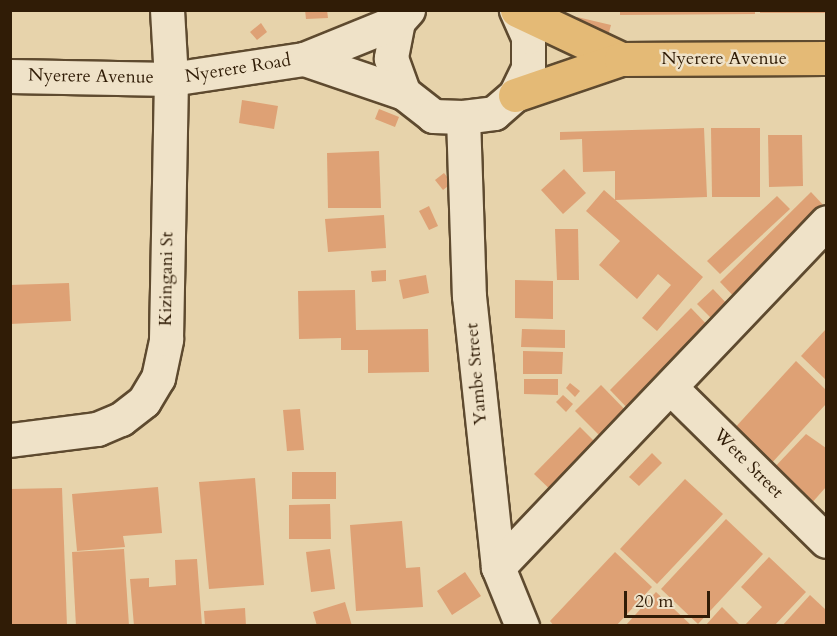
<!DOCTYPE html>
<html>
<head>
<meta charset="utf-8">
<style>
	body { margin:0 }
	#map { position:relative; width:837px; height:636px; overflow:hidden; background:#e7d3ab; font-family:Cardo,serif }
	div>[style] { position:absolute }
	[style*='--x'] { left:calc(var(--x)*1px); top:calc(var(--y)*1px); width:calc(var(--w)*1px); rotate:calc(var(--a)*1deg) }
	.building>* { inset:0; background:#dea175 }
	.roads { filter:drop-shadow(2px 0 #5e4a2f) drop-shadow(-2px 0 #5e4a2f) drop-shadow(0 2px #5e4a2f) drop-shadow(0 -2px #5e4a2f) }
	.minor>* { height:33px; margin:-16.5px; padding:0 16.5px; transform-origin:16.5px; border-radius:16.5px; background:#efe2c8 }
	.major>* { height:33px; margin:-16.5px; padding:0 16.5px; transform-origin:16.5px; border-radius:16.5px; background:#e4ba76 }
	span { translate:-50% -50%; white-space:nowrap; text-align:center; line-height:1.15; -webkit-text-stroke:5px #efe2c8; paint-order:stroke }
	.street-label { font-size:18px; color:#301c06 }
	.frame { position:absolute; inset:0; border:12px solid #301c06; pointer-events:none }
	.scale { position:absolute; left:624px; top:591px; width:86px; height:27px; box-sizing:border-box; border:3px solid #301c06; border-top:0; padding-left:8px; font-size:18px; line-height:21px; white-space:nowrap; color:#301c06; -webkit-text-stroke:4px #efe2c8; paint-order:stroke }
</style>
</head>
<body>
<div id="map">
	<div class="building">
		<i style="clip-path:polygon(305px 10px,327px 10px,328px 18px,306px 19px)"></i>
		<i style="clip-path:polygon(620px 10px,755px 10px,755px 14px,620px 15px)"></i>
		<i style="clip-path:polygon(760px 10px,826px 10px,826px 13px,760px 13px)"></i>
		<i style="clip-path:polygon(577px 17px,611px 25px,608px 36px,575px 29px)"></i>
		<i style="clip-path:polygon(261px 23px,267px 32px,257px 40px,250px 32px)"></i>
		<i style="clip-path:polygon(242px 100px,278px 106px,274px 129px,239px 123px)"></i>
		<i style="clip-path:polygon(379px 109px,399px 117px,395px 127px,375px 119px)"></i>
		<i style="clip-path:polygon(704px 128px,707px 197px,615px 200px,615px 171px,583px 172px,582px 139px,560px 140px,560px 132px)"></i>
		<i style="clip-path:polygon(711px 128px,760px 128px,760px 197px,712px 197px)"></i>
		<i style="clip-path:polygon(768px 135px,802px 135px,803px 186px,769px 187px)"></i>
		<i style="clip-path:polygon(379px 151px,381px 208px,328px 208px,327px 153px)"></i>
		<i style="clip-path:polygon(564px 169px,586px 193px,563px 214px,541px 190px)"></i>
		<i style="clip-path:polygon(444px 173px,452px 183px,443px 190px,435px 180px)"></i>
		<i style="clip-path:polygon(604px 190px,703px 277px,657px 331px,642px 318px,671px 285px,658px 274px,637px 299px,599px 265px,620px 241px,586px 211px)"></i>
		<i style="clip-path:polygon(811px 192px,826px 208px,741px 304px,720px 282px)"></i>
		<i style="clip-path:polygon(777px 196px,790px 209px,720px 274px,707px 261px)"></i>
		<i style="clip-path:polygon(429px 206px,438px 226px,429px 230px,419px 211px)"></i>
		<i style="clip-path:polygon(384px 215px,386px 248px,328px 252px,325px 219px)"></i>
		<i style="clip-path:polygon(555px 229px,578px 229px,579px 280px,557px 280px)"></i>
		<i style="clip-path:polygon(386px 270px,386px 281px,372px 282px,371px 271px)"></i>
		<i style="clip-path:polygon(426px 275px,429px 293px,403px 299px,399px 280px)"></i>
		<i style="clip-path:polygon(515px 280px,553px 281px,553px 319px,515px 318px)"></i>
		<i style="clip-path:polygon(69px 283px,71px 321px,10px 324px,10px 285px)"></i>
		<i style="clip-path:polygon(713px 289px,730px 307px,715px 322px,697px 304px)"></i>
		<i style="clip-path:polygon(355px 290px,356px 330px,428px 329px,429px 372px,368px 373px,368px 350px,341px 350px,341px 338px,299px 339px,298px 291px)"></i>
		<i style="clip-path:polygon(691px 308px,714px 332px,633px 414px,610px 390px)"></i>
		<i style="clip-path:polygon(522px 329px,565px 330px,565px 348px,521px 347px)"></i>
		<i style="clip-path:polygon(826px 329px,826px 380px,801px 356px)"></i>
		<i style="clip-path:polygon(523px 351px,563px 352px,562px 374px,523px 374px)"></i>
		<i style="clip-path:polygon(796px 361px,826px 390px,826px 404px,769px 466px,732px 431px)"></i>
		<i style="clip-path:polygon(524px 379px,558px 379px,558px 395px,524px 394px)"></i>
		<i style="clip-path:polygon(570px 383px,580px 391px,575px 397px,566px 388px)"></i>
		<i style="clip-path:polygon(601px 385px,632px 417px,606px 442px,575px 411px)"></i>
		<i style="clip-path:polygon(563px 395px,573px 404px,566px 412px,556px 402px)"></i>
		<i style="clip-path:polygon(300px 409px,304px 450px,287px 451px,283px 410px)"></i>
		<i style="clip-path:polygon(580px 427px,603px 450px,557px 496px,534px 474px)"></i>
		<i style="clip-path:polygon(806px 434px,826px 448px,826px 487px,810px 505px,772px 470px)"></i>
		<i style="clip-path:polygon(652px 453px,662px 463px,639px 486px,629px 477px)"></i>
		<i style="clip-path:polygon(292px 472px,336px 472px,336px 499px,292px 499px)"></i>
		<i style="clip-path:polygon(255px 478px,264px 585px,209px 589px,199px 482px)"></i>
		<i style="clip-path:polygon(685px 479px,723px 514px,657px 584px,620px 549px)"></i>
		<i style="clip-path:polygon(158px 487px,162px 533px,123px 536px,125px 547px,77px 551px,72px 494px)"></i>
		<i style="clip-path:polygon(62px 488px,67px 626px,10px 626px,10px 489px)"></i>
		<i style="clip-path:polygon(330px 504px,331px 539px,289px 539px,289px 505px)"></i>
		<i style="clip-path:polygon(726px 519px,763px 554px,698px 624px,661px 589px)"></i>
		<i style="clip-path:polygon(402px 521px,406px 568px,420px 567px,423px 607px,356px 611px,350px 525px)"></i>
		<i style="clip-path:polygon(124px 549px,129px 626px,76px 626px,72px 552px)"></i>
		<i style="clip-path:polygon(330px 549px,335px 589px,311px 592px,306px 552px)"></i>
		<i style="clip-path:polygon(615px 552px,652px 587px,616px 626px,554px 626px,550px 621px)"></i>
		<i style="clip-path:polygon(769px 557px,806px 592px,774px 626px,744px 626px,762px 607px,741px 587px)"></i>
		<i style="clip-path:polygon(197px 559px,202px 626px,134px 626px,130px 579px,149px 578px,149px 587px,176px 585px,175px 560px)"></i>
		<i style="clip-path:polygon(465px 572px,481px 596px,452px 615px,437px 591px)"></i>
		<i style="clip-path:polygon(656px 592px,692px 626px,625px 626px)"></i>
		<i style="clip-path:polygon(810px 595px,826px 610px,826px 626px,782px 626px)"></i>
		<i style="clip-path:polygon(345px 602px,352px 626px,317px 626px,313px 612px)"></i>
		<i style="clip-path:polygon(722px 607px,741px 626px,705px 626px)"></i>
		<i style="clip-path:polygon(245px 608px,246px 626px,205px 626px,204px 611px)"></i>
	</div>
	<div class="roads">
		<div class="minor">
			<i style="--x:408;--y:10;--w:15;--a:132"></i>
			<i style="--x:398;--y:21;--w:38;--a:101"></i>
			<i style="--x:391;--y:58;--w:37;--a:70"></i>
			<i style="--x:404;--y:93;--w:37;--a:38"></i>
			<i style="--x:433;--y:116;--w:30;--a:2"></i>
			<i style="--x:463;--y:117;--w:31;--a:-7"></i>
			<i style="--x:494;--y:113;--w:28;--a:-41"></i>
			<i style="--x:515;--y:95;--w:30;--a:-64"></i>
			<i style="--x:528;--y:68;--w:31;--a:-90"></i>
			<i style="--x:528;--y:37;--w:30;--a:-114"></i>
			<i style="--x:304;--y:59;--w:106;--a:18.8"></i>
			<i style="--x:10;--y:76;--w:161;--a:1.1"></i>
			<i style="--x:171;--y:79;--w:134;--a:-8.6"></i>
			<i style="--x:304;--y:59;--w:101;--a:-22"></i>
			<i style="--x:463;--y:117;--w:179;--a:88.1"></i>
			<i style="--x:469;--y:296;--w:273;--a:83.9"></i>
			<i style="--x:498;--y:567;--w:64;--a:67.9"></i>
			<i style="--x:670;--y:387;--w:219;--a:44.6"></i>
			<i style="--x:10;--y:440;--w:88;--a:-7.2"></i>
			<i style="--x:97;--y:429;--w:26;--a:-23"></i>
			<i style="--x:121;--y:419;--w:29;--a:-38"></i>
			<i style="--x:144;--y:401;--w:27;--a:-59"></i>
			<i style="--x:158;--y:378;--w:40;--a:-78"></i>
			<i style="--x:166;--y:339;--w:260;--a:-88.9"></i>
			<i style="--x:171;--y:79;--w:69;--a:-93.3"></i>
			<i style="--x:498;--y:567;--w:476;--a:-46.4"></i>
		</div>
		<div class="major">
			<i style="--x:517;--y:10;--w:115;--a:25.2"></i>
			<i style="--x:515;--y:95;--w:112;--a:-18.8"></i>
			<i style="--x:621;--y:59;--w:205;--a:-0.3"></i>
		</div>
	</div>
	<div class="street-label">
		<span style="left:724px;top:59px">Nyerere Avenue</span>
		<span style="left:238px;top:69px;rotate:-9deg">Nyerere Road</span>
		<span style="left:91px;top:77px;rotate:1deg">Nyerere Avenue</span>
		<span style="left:167px;top:279px;rotate:-89deg">Kizingani St</span>
		<span style="left:477px;top:374px;rotate:-95deg">Yambe Street</span>
		<span style="left:748px;top:464px;rotate:45deg">Wete Street</span>
	</div>
	<div class="frame"></div>
	<div class="scale">20 m</div>
</div>
</body>
</html>
